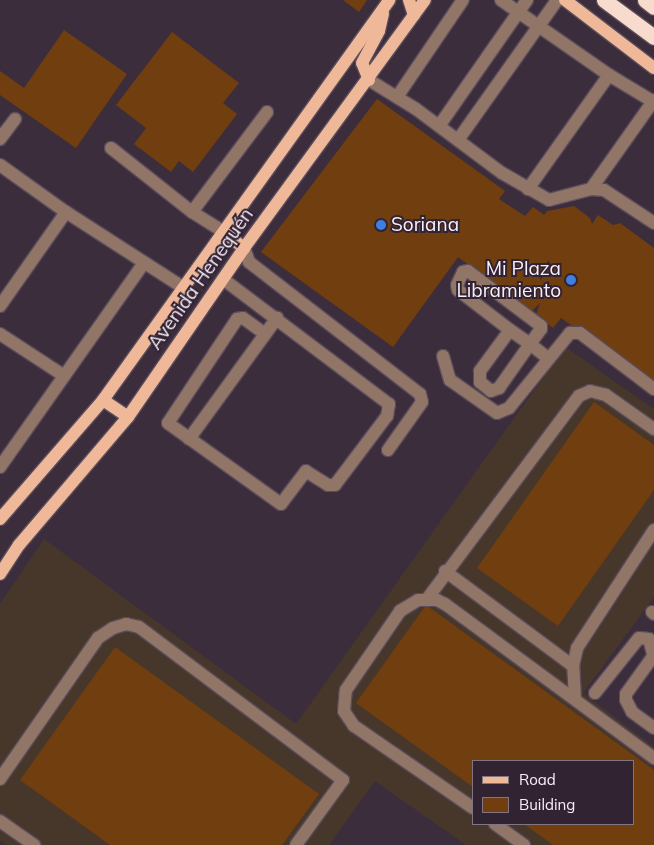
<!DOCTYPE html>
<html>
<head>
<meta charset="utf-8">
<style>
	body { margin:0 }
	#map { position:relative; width:654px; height:845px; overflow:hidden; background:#3c2d3d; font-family:Mulish,sans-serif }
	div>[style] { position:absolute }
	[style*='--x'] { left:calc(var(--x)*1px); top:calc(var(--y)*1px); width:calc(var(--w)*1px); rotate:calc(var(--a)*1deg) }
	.industrial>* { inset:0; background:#47372b }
	.building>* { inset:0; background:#703e0f }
	.roads { filter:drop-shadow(1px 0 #5a4c5b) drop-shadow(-1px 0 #5a4c5b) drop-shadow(0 1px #5a4c5b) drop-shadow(0 -1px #5a4c5b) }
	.minor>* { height:12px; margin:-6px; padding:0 6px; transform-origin:6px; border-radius:6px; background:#917667 }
	.major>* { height:12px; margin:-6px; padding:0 6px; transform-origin:6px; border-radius:6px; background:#efb898 }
	.highway>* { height:15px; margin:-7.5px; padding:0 7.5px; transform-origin:7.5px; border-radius:7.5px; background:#f7dccd }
	.dots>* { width:14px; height:14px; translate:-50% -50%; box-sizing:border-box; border:2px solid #322333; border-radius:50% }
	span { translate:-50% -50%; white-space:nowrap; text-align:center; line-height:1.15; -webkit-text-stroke:4px #322333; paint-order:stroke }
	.poi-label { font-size:19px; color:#f9eff9 }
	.left { translate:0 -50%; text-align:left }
	.right { translate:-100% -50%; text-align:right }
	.street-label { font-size:19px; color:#f9eff9 }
	.legend { position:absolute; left:472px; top:760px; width:162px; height:65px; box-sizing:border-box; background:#322333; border:1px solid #827582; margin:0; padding:6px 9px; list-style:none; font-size:15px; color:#f9eff9 }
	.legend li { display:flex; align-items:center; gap:10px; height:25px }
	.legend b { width:25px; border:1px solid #827582 }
</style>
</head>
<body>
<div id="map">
	<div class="industrial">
		<i style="clip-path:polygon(evenodd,565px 347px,654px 409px,654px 597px,583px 693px,654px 747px,654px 845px,466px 845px,375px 781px,329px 845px,6px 845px,0 841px,0 604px,44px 539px,296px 724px,565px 347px,473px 761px,633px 761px,633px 824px,473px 824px,473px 761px)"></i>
	</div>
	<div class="building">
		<i style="clip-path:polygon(343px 0,367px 0,359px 12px)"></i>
		<i style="clip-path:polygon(64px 30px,127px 74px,76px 148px,0 95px,0 71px,24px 88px)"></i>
		<i style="clip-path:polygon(172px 32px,239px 83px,223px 103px,237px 114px,193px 172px,179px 161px,171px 172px,134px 144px,146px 128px,116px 105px)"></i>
		<i style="clip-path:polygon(377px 99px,505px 191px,499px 199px,525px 216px,533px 207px,544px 215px,547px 211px,574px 206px,590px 218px,592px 224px,598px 215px,613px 225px,620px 223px,654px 248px,654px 384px,561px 318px,553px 328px,536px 315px,540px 303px,531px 312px,458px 257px,393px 347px,261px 252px)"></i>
		<i style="clip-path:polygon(594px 402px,654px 445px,654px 490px,558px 626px,477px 568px)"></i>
		<i style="clip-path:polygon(426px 605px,654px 770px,654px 845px,553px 845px,524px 824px,633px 824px,633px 761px,473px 761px,473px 787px,356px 703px)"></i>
		<i style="clip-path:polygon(115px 647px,319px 794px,282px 845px,110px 845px,20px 780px)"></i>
	</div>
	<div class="roads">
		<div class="minor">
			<i style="--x:501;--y:0;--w:131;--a:34.8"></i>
			<i style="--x:609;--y:75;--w:140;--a:125.4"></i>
			<i style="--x:609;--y:75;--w:52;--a:31"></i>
			<i style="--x:369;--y:80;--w:55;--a:31.7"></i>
			<i style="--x:416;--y:109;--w:107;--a:36.7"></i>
			<i style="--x:502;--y:173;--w:54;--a:29.9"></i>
			<i style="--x:549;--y:200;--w:43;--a:-14.7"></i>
			<i style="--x:591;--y:189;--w:13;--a:4"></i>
			<i style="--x:604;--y:190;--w:60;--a:33.4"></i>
			<i style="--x:397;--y:97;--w:117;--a:-55.8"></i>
			<i style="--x:439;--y:126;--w:154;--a:-55.1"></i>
			<i style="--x:0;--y:139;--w:25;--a:-53"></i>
			<i style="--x:458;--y:140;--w:171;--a:-54.7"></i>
			<i style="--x:111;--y:148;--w:103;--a:38.3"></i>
			<i style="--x:192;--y:212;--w:38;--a:32"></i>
			<i style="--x:0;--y:165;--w:81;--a:35.5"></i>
			<i style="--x:66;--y:212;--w:140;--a:32.8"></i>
			<i style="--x:591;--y:189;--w:109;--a:-54.7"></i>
			<i style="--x:192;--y:212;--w:125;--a:-53.1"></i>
			<i style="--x:244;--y:248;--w:15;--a:70"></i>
			<i style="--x:249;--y:262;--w:216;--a:37.7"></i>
			<i style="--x:420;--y:394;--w:8;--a:76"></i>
			<i style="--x:422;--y:402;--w:59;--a:125.3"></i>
			<i style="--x:223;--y:279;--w:208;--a:37"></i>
			<i style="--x:389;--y:404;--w:12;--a:99"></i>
			<i style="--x:387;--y:416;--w:86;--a:127"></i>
			<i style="--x:335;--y:485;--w:7;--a:180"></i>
			<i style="--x:328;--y:485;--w:26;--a:-148"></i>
			<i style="--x:306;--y:471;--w:41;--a:127.1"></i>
			<i style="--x:281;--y:504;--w:139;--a:-144.4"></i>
			<i style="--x:168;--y:423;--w:125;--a:-56.4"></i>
			<i style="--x:237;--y:319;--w:6;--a:-9"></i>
			<i style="--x:243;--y:318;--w:27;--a:36"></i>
			<i style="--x:0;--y:306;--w:115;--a:-54.9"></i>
			<i style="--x:510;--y:330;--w:51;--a:126.2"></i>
			<i style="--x:480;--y:371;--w:11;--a:90"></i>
			<i style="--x:480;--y:382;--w:14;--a:39"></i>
			<i style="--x:491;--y:391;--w:9;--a:-21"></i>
			<i style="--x:499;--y:388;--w:54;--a:-54.8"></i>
			<i style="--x:530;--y:344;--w:19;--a:-54"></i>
			<i style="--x:541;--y:329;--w:3;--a:-90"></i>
			<i style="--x:541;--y:326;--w:91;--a:-143"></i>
			<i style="--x:468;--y:271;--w:5;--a:169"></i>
			<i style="--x:463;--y:272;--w:14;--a:115"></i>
			<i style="--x:457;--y:285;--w:5;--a:79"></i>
			<i style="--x:458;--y:290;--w:66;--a:37.6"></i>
			<i style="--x:510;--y:330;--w:24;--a:35"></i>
			<i style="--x:530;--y:344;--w:23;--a:38"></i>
			<i style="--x:0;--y:334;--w:75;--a:33.1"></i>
			<i style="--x:443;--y:356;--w:25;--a:74"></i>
			<i style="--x:450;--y:380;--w:57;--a:35.1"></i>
			<i style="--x:497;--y:413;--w:13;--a:-23"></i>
			<i style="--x:509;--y:408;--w:97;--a:-50.9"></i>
			<i style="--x:570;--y:333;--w:10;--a:0"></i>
			<i style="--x:580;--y:333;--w:93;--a:37.1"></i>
			<i style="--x:189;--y:439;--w:150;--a:-54"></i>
			<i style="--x:0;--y:467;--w:248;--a:-54.8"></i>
			<i style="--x:445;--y:571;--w:159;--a:36.6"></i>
			<i style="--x:427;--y:599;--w:254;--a:-53.2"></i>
			<i style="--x:579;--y:396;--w:12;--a:-24"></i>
			<i style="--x:590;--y:391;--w:16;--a:14"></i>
			<i style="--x:606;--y:395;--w:59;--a:35.3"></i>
			<i style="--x:652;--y:612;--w:3;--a:45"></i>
			<i style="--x:654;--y:655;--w:48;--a:125.7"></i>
			<i style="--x:626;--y:694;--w:6;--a:90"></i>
			<i style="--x:626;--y:700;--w:13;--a:63"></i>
			<i style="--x:632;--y:712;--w:27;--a:36"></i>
			<i style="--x:595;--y:693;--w:70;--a:-51.3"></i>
			<i style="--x:639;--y:638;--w:10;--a:6"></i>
			<i style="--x:649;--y:639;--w:16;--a:75"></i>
			<i style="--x:575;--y:699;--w:33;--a:-93"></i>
			<i style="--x:573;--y:666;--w:18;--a:-77"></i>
			<i style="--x:577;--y:648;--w:141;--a:-56.9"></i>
			<i style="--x:0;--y:779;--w:172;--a:-55.2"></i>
			<i style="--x:98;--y:638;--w:18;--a:-34"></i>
			<i style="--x:113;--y:628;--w:14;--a:-17"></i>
			<i style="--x:126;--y:624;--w:13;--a:13"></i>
			<i style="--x:139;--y:627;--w:255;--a:36.9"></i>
			<i style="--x:343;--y:780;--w:80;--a:125.9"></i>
			<i style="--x:473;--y:808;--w:145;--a:-145.4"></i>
			<i style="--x:354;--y:726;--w:18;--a:-124"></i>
			<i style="--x:344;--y:711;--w:21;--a:-85"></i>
			<i style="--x:346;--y:690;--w:96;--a:-55.6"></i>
			<i style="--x:400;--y:611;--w:21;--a:-31"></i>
			<i style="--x:418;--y:600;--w:19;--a:0"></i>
			<i style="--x:437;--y:600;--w:9;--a:27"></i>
			<i style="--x:445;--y:604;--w:260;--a:36.4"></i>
			<i style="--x:0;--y:821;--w:42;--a:35.2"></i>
			<i style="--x:495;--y:824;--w:36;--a:36"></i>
		</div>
		<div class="major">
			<i style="--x:409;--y:0;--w:16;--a:72"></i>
			<i style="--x:565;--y:0;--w:112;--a:37.4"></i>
			<i style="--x:369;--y:80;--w:18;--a:-112"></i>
			<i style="--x:362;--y:63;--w:36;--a:-62"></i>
			<i style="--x:379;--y:31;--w:18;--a:-77"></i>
			<i style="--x:224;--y:232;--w:26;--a:39"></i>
			<i style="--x:103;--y:400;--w:30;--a:34"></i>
			<i style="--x:0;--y:519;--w:157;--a:-49.1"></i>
			<i style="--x:103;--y:400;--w:492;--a:-54.4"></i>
			<i style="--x:0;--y:574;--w:35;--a:-57"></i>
			<i style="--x:19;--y:545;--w:168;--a:-49.6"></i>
			<i style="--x:128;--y:417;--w:205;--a:-55.5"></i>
			<i style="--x:244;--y:248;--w:307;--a:-53.9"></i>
		</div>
		<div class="highway">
			<i style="--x:604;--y:0;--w:62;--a:36.5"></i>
			<i style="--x:645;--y:0;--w:11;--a:38"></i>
		</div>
	</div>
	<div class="dots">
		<i style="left:381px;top:225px;background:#3f7fe0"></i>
		<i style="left:571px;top:280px;background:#3f7fe0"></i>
	</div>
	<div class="poi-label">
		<span class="left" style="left:391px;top:225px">Soriana</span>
		<span class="right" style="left:561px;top:280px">Mi Plaza<br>Libramiento</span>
	</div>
	<div class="street-label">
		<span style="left:201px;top:279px;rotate:-55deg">Avenida Henequén</span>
	</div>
	<ul class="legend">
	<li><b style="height:6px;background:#efb898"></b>Road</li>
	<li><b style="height:14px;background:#703e0f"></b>Building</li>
	</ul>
</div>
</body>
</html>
